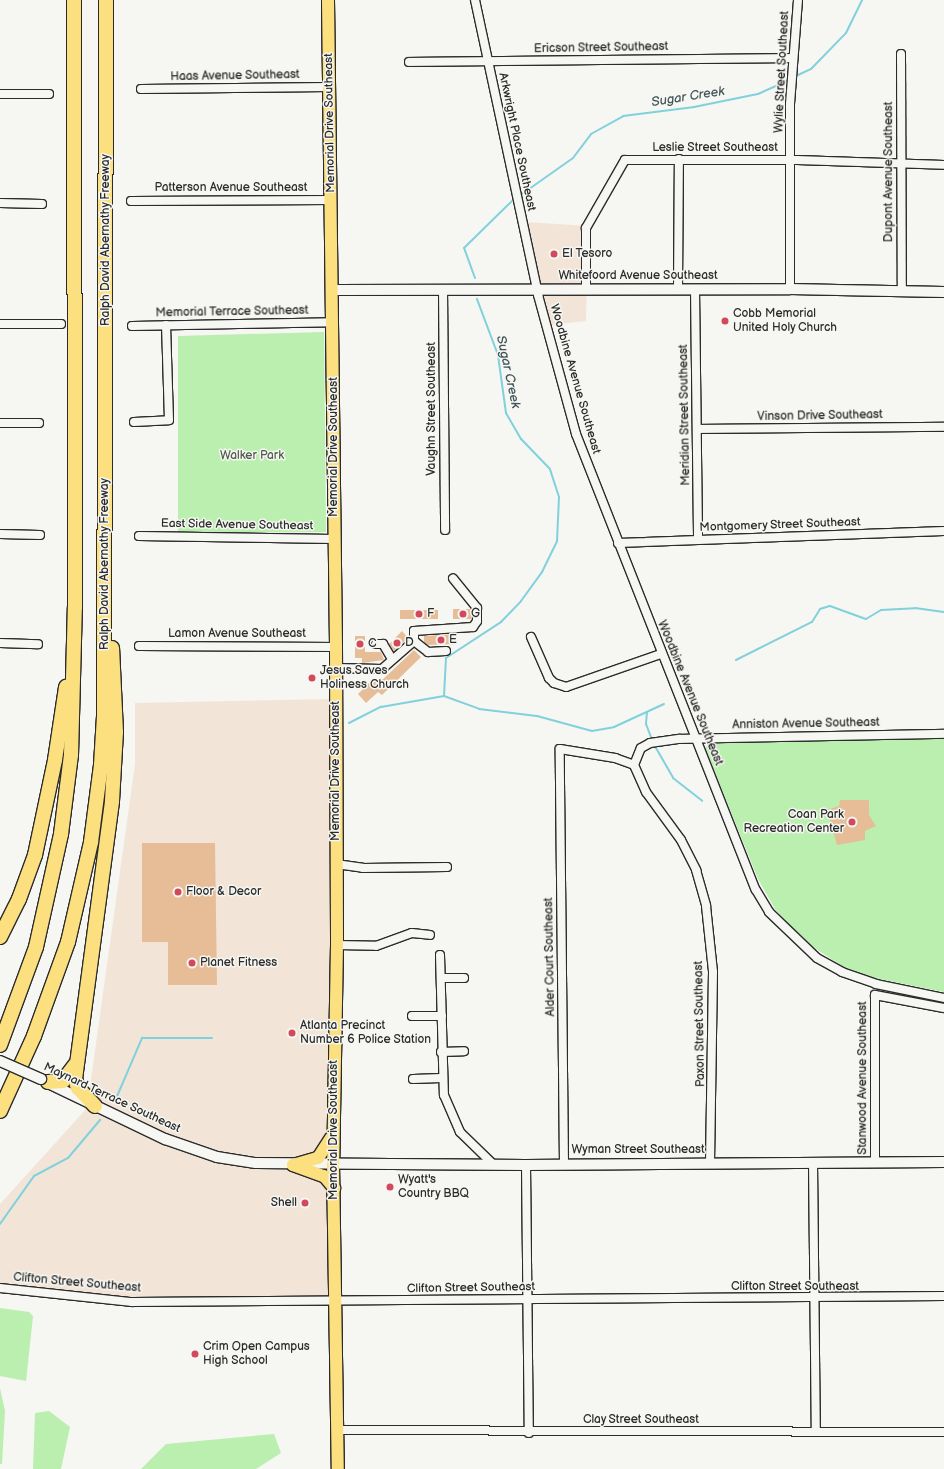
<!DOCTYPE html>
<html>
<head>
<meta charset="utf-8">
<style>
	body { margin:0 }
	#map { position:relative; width:944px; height:1469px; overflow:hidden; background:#f6f6f2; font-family:"Balsamiq Sans",sans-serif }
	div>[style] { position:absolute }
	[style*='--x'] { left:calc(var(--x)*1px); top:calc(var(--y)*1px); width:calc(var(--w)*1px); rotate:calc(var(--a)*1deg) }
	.built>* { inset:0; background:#f2e5d7 }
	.green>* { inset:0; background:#baefaf }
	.stream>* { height:2px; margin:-1px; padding:0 1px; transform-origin:1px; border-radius:1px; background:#81d1dd }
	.building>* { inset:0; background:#e7bd97 }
	.roads { filter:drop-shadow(1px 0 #2b2b2b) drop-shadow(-1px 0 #2b2b2b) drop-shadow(0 1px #2b2b2b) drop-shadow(0 -1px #2b2b2b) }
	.minor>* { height:8px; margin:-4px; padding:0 4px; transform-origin:4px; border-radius:4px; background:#f6f6f2 }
	.tertiary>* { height:10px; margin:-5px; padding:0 5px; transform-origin:5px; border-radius:5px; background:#f6f6f2 }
	.primary>* { height:12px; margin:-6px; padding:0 6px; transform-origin:6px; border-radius:6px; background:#fce080 }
	.motorway>* { height:14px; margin:-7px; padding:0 7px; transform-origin:7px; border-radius:7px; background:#fce080 }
	.bridges { filter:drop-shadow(1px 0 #2b2b2b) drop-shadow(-1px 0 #2b2b2b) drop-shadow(0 1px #2b2b2b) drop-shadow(0 -1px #2b2b2b) }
	.tertiary-bridge>* { height:10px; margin:-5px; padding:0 5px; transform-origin:5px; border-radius:5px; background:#f6f6f2 }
	.dots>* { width:11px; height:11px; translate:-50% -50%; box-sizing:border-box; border:2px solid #f6f6f2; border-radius:50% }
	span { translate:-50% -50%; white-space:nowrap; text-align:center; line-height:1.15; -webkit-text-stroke:3px #f6f6f2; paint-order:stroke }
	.street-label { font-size:12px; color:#2b2b2b }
	.poi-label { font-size:12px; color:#2b2b2b }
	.left { translate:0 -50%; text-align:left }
	.right { translate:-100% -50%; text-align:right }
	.park-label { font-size:12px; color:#4f5c4c }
	.water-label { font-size:13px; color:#405458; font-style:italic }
</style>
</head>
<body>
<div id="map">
	<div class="built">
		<i style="clip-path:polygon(526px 222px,588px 226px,586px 321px,543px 326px)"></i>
		<i style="clip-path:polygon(335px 699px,338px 1303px,115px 1300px,0 1289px,0 1204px,87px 1108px,135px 764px,135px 703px)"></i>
	</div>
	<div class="green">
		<i style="clip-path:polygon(324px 332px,326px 532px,178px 533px,178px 336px)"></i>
		<i style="clip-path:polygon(944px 737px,944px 992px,870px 977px,845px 968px,804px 941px,775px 909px,758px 879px,705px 748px,710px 743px)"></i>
		<i style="clip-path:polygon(0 1308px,29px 1312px,33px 1316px,26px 1381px,0 1376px)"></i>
		<i style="clip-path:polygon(0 1388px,5px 1411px,2px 1464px,0 1464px)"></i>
		<i style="clip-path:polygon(49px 1411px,70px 1427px,61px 1469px,33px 1469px,35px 1413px)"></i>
		<i style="clip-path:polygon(274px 1434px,281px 1453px,256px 1469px,141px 1469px,166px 1444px)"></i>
	</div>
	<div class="stream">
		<i style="--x:798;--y:75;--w:14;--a:-25"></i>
		<i style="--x:811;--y:69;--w:50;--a:-45.8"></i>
		<i style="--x:846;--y:33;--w:37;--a:-64"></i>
		<i style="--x:522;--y:194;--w:62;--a:-35.2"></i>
		<i style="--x:573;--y:158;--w:30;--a:-53"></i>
		<i style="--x:591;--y:134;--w:37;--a:-29"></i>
		<i style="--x:623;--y:116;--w:72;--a:-7.2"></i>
		<i style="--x:694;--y:107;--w:65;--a:-11.5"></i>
		<i style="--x:758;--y:94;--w:32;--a:-24"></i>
		<i style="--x:475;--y:278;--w:32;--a:-110"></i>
		<i style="--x:464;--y:248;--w:67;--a:-44.4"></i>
		<i style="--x:736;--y:660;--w:85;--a:-26.6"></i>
		<i style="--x:812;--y:622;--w:15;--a:-58"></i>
		<i style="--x:820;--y:609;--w:10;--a:-17"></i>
		<i style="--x:830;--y:606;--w:38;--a:20"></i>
		<i style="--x:866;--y:619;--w:17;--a:-31"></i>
		<i style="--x:881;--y:610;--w:34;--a:-3"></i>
		<i style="--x:915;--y:608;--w:29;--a:8"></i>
		<i style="--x:444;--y:696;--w:38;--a:-87"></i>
		<i style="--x:446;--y:658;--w:66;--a:-33.2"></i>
		<i style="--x:501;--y:622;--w:29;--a:-46"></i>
		<i style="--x:521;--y:601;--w:36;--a:-54"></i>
		<i style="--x:542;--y:572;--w:34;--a:-64"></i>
		<i style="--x:557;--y:541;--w:44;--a:-87.4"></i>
		<i style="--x:559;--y:497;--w:29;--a:-108"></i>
		<i style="--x:550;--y:469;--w:42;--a:-134"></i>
		<i style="--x:521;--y:439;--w:30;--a:-120"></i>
		<i style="--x:506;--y:413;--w:59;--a:-97.9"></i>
		<i style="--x:498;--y:355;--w:60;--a:-110.6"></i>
		<i style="--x:647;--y:712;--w:12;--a:95"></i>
		<i style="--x:646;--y:724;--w:14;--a:69"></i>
		<i style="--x:349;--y:723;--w:36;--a:-27"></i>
		<i style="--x:381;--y:707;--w:64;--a:-9.9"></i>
		<i style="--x:444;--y:696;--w:37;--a:20"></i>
		<i style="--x:479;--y:709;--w:58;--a:6.9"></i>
		<i style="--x:537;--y:716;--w:57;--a:15.3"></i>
		<i style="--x:592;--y:731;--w:22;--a:-10"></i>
		<i style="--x:614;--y:727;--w:55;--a:-24.7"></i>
		<i style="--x:656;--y:748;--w:34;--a:60"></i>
		<i style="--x:673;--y:778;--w:37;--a:38"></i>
		<i style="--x:115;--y:1101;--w:69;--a:-66.8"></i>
		<i style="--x:142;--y:1038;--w:70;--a:0"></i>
		<i style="--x:0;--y:1224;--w:59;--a:-54.7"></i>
		<i style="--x:34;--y:1176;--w:38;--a:-28"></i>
		<i style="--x:68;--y:1158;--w:50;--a:-49.9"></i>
	</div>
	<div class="building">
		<i style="clip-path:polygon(453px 609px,471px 609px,472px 619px,453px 619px)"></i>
		<i style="clip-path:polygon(400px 610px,438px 610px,438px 619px,400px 619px)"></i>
		<i style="clip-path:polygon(402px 631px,408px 638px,394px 651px,389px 644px)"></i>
		<i style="clip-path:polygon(457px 634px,457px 644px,428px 645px,424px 642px,424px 636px)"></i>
		<i style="clip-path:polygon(355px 636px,365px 636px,365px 652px,381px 652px,384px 660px,362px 663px,362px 658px,355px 658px)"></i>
		<i style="clip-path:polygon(414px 650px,421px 657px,382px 695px,378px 692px,366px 703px,358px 694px,374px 678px,379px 683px)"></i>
		<i style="clip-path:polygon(840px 800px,869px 800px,869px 815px,876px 826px,865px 831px,865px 840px,837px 845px,827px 810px,839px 806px)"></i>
		<i style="clip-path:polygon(142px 843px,215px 843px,217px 985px,168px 985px,168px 942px,142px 942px)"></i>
	</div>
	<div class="roads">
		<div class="minor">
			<i style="--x:475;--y:0;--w:302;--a:77.9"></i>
			<i style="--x:538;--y:295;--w:144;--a:74.7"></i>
			<i style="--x:576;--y:434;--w:490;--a:68.5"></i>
			<i style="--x:756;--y:890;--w:26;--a:59"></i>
			<i style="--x:769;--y:912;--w:66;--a:43.8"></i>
			<i style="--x:817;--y:958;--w:29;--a:29"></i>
			<i style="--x:842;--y:972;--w:36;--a:19"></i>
			<i style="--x:876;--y:984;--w:69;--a:11.6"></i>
			<i style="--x:901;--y:54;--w:236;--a:89.8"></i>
			<i style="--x:409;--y:62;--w:384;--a:-0.6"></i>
			<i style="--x:141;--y:89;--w:188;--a:-0.6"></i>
			<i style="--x:0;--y:94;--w:49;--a:0"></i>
			<i style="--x:131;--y:201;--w:200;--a:-0.3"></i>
			<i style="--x:0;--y:203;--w:42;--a:1.4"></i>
			<i style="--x:586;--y:288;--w:60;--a:-90"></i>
			<i style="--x:586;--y:228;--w:78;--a:-60.2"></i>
			<i style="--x:625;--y:160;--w:172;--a:0"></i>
			<i style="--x:797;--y:160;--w:147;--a:1.9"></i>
			<i style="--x:443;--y:289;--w:241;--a:89.5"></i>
			<i style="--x:678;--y:289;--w:130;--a:-89.6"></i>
			<i style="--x:695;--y:289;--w:251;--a:89.3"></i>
			<i style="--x:790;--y:289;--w:185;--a:-90"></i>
			<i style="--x:790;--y:104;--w:104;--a:-85.6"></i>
			<i style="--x:0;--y:324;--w:61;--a:0"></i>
			<i style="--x:132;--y:326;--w:201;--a:-1.1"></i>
			<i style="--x:134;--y:422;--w:35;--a:-3"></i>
			<i style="--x:169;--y:420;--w:95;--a:-91.8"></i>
			<i style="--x:0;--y:423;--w:39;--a:0"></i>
			<i style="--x:697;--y:429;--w:247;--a:-0.5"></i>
			<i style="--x:0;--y:534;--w:40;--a:1.4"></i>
			<i style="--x:139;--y:536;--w:195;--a:0.9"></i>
			<i style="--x:618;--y:543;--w:326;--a:-2.1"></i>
			<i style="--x:531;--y:637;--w:45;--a:66.3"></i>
			<i style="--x:549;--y:678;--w:7;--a:45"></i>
			<i style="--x:554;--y:683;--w:13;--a:18"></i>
			<i style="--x:566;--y:687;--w:101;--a:-19.2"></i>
			<i style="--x:414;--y:641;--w:18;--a:38"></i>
			<i style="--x:428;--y:652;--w:18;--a:-3"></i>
			<i style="--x:0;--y:643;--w:38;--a:2"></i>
			<i style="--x:376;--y:644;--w:7;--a:0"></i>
			<i style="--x:383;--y:644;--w:17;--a:59"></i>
			<i style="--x:139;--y:646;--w:197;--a:0.3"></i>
			<i style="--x:336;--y:668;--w:46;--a:1.2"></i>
			<i style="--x:382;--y:669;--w:43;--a:-41.2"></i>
			<i style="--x:414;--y:641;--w:10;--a:-90"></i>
			<i style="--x:414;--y:631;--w:59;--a:-3.9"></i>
			<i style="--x:473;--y:627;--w:7;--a:-56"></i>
			<i style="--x:477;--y:621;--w:13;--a:-90"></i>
			<i style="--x:477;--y:608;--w:38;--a:-129"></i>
			<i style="--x:634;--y:765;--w:18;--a:-68"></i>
			<i style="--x:641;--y:748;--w:10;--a:-29"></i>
			<i style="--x:650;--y:743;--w:30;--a:-8"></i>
			<i style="--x:680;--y:739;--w:264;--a:-1.1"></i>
			<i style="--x:336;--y:864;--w:27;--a:8"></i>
			<i style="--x:363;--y:868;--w:84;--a:-0.7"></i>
			<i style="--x:337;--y:945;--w:39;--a:1"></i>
			<i style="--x:376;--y:946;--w:38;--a:-20"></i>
			<i style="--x:412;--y:933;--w:18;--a:6"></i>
			<i style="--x:440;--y:955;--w:140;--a:88.4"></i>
			<i style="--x:444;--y:1095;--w:40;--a:66.6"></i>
			<i style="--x:460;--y:1132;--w:46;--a:44.1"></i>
			<i style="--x:441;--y:978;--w:23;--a:0"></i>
			<i style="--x:412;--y:1016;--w:30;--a:0"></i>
			<i style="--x:441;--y:1052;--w:23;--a:-2"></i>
			<i style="--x:413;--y:1079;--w:28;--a:-2"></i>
			<i style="--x:813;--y:1162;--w:270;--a:89.4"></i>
			<i style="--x:875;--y:1162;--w:167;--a:-90"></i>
			<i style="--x:875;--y:995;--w:70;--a:10.7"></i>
			<i style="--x:564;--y:1164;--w:415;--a:-90.6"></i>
			<i style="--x:560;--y:749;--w:56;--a:9.3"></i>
			<i style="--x:615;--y:758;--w:20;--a:20"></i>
			<i style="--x:634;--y:765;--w:30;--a:66"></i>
			<i style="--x:646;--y:792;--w:59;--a:53.9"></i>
			<i style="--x:681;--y:840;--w:34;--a:63"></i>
			<i style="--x:696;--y:870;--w:37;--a:74"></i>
			<i style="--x:706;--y:906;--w:66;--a:83.9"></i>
			<i style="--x:713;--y:972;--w:191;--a:90.9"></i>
			<i style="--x:526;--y:1165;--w:268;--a:89.4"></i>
			<i style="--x:0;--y:1288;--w:133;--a:6.1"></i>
			<i style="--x:132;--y:1302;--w:812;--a:-0.42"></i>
			<i style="--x:337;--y:1430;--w:607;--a:0.19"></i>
		</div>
		<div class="tertiary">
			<i style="--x:333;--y:290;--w:457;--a:-0.1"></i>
			<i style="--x:790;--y:289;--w:154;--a:1.1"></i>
			<i style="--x:48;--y:1083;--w:130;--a:25.6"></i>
			<i style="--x:165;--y:1139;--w:55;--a:19.1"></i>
			<i style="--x:217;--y:1157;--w:39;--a:9"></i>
			<i style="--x:256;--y:1163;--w:270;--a:0.4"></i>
			<i style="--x:526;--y:1165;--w:418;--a:-0.4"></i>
		</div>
		<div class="primary">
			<i style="--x:328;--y:0;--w:647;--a:89.29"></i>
			<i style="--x:336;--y:647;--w:298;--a:89.8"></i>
			<i style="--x:337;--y:945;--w:219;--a:91"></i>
			<i style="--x:333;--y:1164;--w:305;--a:89.1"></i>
			<i style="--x:293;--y:1165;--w:26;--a:-16"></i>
			<i style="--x:318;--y:1158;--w:24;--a:-57"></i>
			<i style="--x:293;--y:1165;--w:33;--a:20"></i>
			<i style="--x:324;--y:1176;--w:16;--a:50"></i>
		</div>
		<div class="motorway">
			<i style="--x:0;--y:937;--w:42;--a:-63.4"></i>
			<i style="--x:19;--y:899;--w:47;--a:-70"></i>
			<i style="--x:35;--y:855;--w:97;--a:-78.1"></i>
			<i style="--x:55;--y:760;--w:74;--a:-81.4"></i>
			<i style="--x:0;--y:1045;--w:104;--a:-69.8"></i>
			<i style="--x:36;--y:947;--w:116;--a:-77.5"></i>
			<i style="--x:61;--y:834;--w:80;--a:-82.8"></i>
			<i style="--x:71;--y:755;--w:148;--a:-88.5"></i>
			<i style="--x:75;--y:607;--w:607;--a:-90.09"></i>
			<i style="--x:48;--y:1082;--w:15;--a:-4"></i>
			<i style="--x:63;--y:1081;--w:20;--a:-53"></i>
			<i style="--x:95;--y:1106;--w:25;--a:-133"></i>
			<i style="--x:78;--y:1088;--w:9;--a:-108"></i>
			<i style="--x:75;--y:1079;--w:280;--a:-82.4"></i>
			<i style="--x:112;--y:801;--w:69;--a:-86.7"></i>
			<i style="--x:116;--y:732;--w:84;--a:-92.7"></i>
			<i style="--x:0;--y:1111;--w:82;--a:-65.6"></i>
			<i style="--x:34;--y:1036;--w:100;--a:-70.1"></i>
			<i style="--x:68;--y:942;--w:103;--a:-77"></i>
			<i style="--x:91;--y:842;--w:78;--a:-82.6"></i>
			<i style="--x:101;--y:765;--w:49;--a:-86.5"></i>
			<i style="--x:104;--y:716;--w:716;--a:-89.84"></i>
		</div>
	</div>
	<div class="bridges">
		<div class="tertiary-bridge">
			<i style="--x:0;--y:1061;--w:45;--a:23.7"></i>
		</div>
	</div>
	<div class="dots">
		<i style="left:554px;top:254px;background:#d1495b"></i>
		<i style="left:725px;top:321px;background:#d1495b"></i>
		<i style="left:419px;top:614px;background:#d1495b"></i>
		<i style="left:463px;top:614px;background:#d1495b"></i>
		<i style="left:441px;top:640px;background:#d1495b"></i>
		<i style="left:397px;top:643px;background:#d1495b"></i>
		<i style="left:360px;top:644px;background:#d1495b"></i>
		<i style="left:312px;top:678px;background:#d1495b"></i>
		<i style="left:852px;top:822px;background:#d1495b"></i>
		<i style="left:178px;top:892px;background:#d1495b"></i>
		<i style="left:192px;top:963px;background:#d1495b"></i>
		<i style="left:292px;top:1033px;background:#d1495b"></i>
		<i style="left:390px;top:1187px;background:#d1495b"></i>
		<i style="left:305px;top:1203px;background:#d1495b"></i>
		<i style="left:195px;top:1354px;background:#d1495b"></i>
	</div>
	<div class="street-label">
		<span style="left:601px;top:48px;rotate:-1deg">Ericson Street Southeast</span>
		<span style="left:782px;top:72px;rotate:-87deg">Wylie Street Southeast</span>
		<span style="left:235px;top:76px;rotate:-1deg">Haas Avenue Southeast</span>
		<span style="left:330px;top:123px;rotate:-91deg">Memorial Drive Southeast</span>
		<span style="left:517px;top:142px;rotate:78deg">Arkwright Place Southeast</span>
		<span style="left:715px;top:148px">Leslie Street Southeast</span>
		<span style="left:889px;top:172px;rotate:-90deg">Dupont Avenue Southeast</span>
		<span style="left:231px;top:188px">Patterson Avenue Southeast</span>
		<span style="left:106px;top:240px;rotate:-90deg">Ralph David Abernathy Freeway</span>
		<span style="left:638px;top:276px">Whitefoord Avenue Southeast</span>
		<span style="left:232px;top:312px;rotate:-1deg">Memorial Terrace Southeast</span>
		<span style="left:575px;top:379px;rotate:74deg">Woodbine Avenue Southeast</span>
		<span style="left:432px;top:409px;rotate:-90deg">Vaughn Street Southeast</span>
		<span style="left:685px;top:415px;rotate:-91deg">Meridian Street Southeast</span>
		<span style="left:820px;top:416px;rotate:-1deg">Vinson Drive Southeast</span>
		<span style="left:334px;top:447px;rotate:-90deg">Memorial Drive Southeast</span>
		<span style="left:237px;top:525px;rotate:1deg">East Side Avenue Southeast</span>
		<span style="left:780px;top:525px;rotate:-2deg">Montgomery Street Southeast</span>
		<span style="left:105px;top:564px;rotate:-90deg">Ralph David Abernathy Freeway</span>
		<span style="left:237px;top:634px">Lamon Avenue Southeast</span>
		<span style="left:690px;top:693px;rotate:68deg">Woodbine Avenue Southeast</span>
		<span style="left:806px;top:724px;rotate:-1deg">Anniston Avenue Southeast</span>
		<span style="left:336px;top:771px;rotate:-90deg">Memorial Drive Southeast</span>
		<span style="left:550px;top:957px;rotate:-91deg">Alder Court Southeast</span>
		<span style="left:700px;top:1024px;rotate:-91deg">Paxon Street Southeast</span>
		<span style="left:863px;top:1078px;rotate:-90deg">Stanwood Avenue Southeast</span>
		<span style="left:112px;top:1098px;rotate:25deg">Maynard Terrace Southeast</span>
		<span style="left:334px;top:1130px;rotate:-90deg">Memorial Drive Southeast</span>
		<span style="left:638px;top:1150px">Wyman Street Southeast</span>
		<span style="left:77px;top:1283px;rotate:5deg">Clifton Street Southeast</span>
		<span style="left:795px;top:1287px">Clifton Street Southeast</span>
		<span style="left:471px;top:1288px;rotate:-1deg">Clifton Street Southeast</span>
		<span style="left:641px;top:1420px">Clay Street Southeast</span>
	</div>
	<div class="poi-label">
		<span class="left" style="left:562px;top:254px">El Tesoro</span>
		<span class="left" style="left:733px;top:321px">Cobb Memorial<br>United Holy Church</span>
		<span class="left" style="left:427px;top:614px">F</span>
		<span class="left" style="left:471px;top:614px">G</span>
		<span class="left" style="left:449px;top:640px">E</span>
		<span class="left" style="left:405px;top:643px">D</span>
		<span class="left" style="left:368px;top:644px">C</span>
		<span class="left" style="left:320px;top:678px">Jesus Saves<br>Holiness Church</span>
		<span class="right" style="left:844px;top:822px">Coan Park<br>Recreation Center</span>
		<span class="left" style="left:186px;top:892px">Floor &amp; Decor</span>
		<span class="left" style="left:200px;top:963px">Planet Fitness</span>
		<span class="left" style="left:300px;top:1033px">Atlanta Precinct<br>Number 6 Police Station</span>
		<span class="left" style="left:398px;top:1187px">Wyatt's<br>Country BBQ</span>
		<span class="right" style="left:297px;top:1203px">Shell</span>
		<span class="left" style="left:203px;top:1354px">Crim Open Campus<br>High School</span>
	</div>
	<div class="park-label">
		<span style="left:252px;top:456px">Walker Park</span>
	</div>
	<div class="water-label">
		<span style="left:688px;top:97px;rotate:-9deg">Sugar Creek</span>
		<span style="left:508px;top:372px;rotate:78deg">Sugar Creek</span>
	</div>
</div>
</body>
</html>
